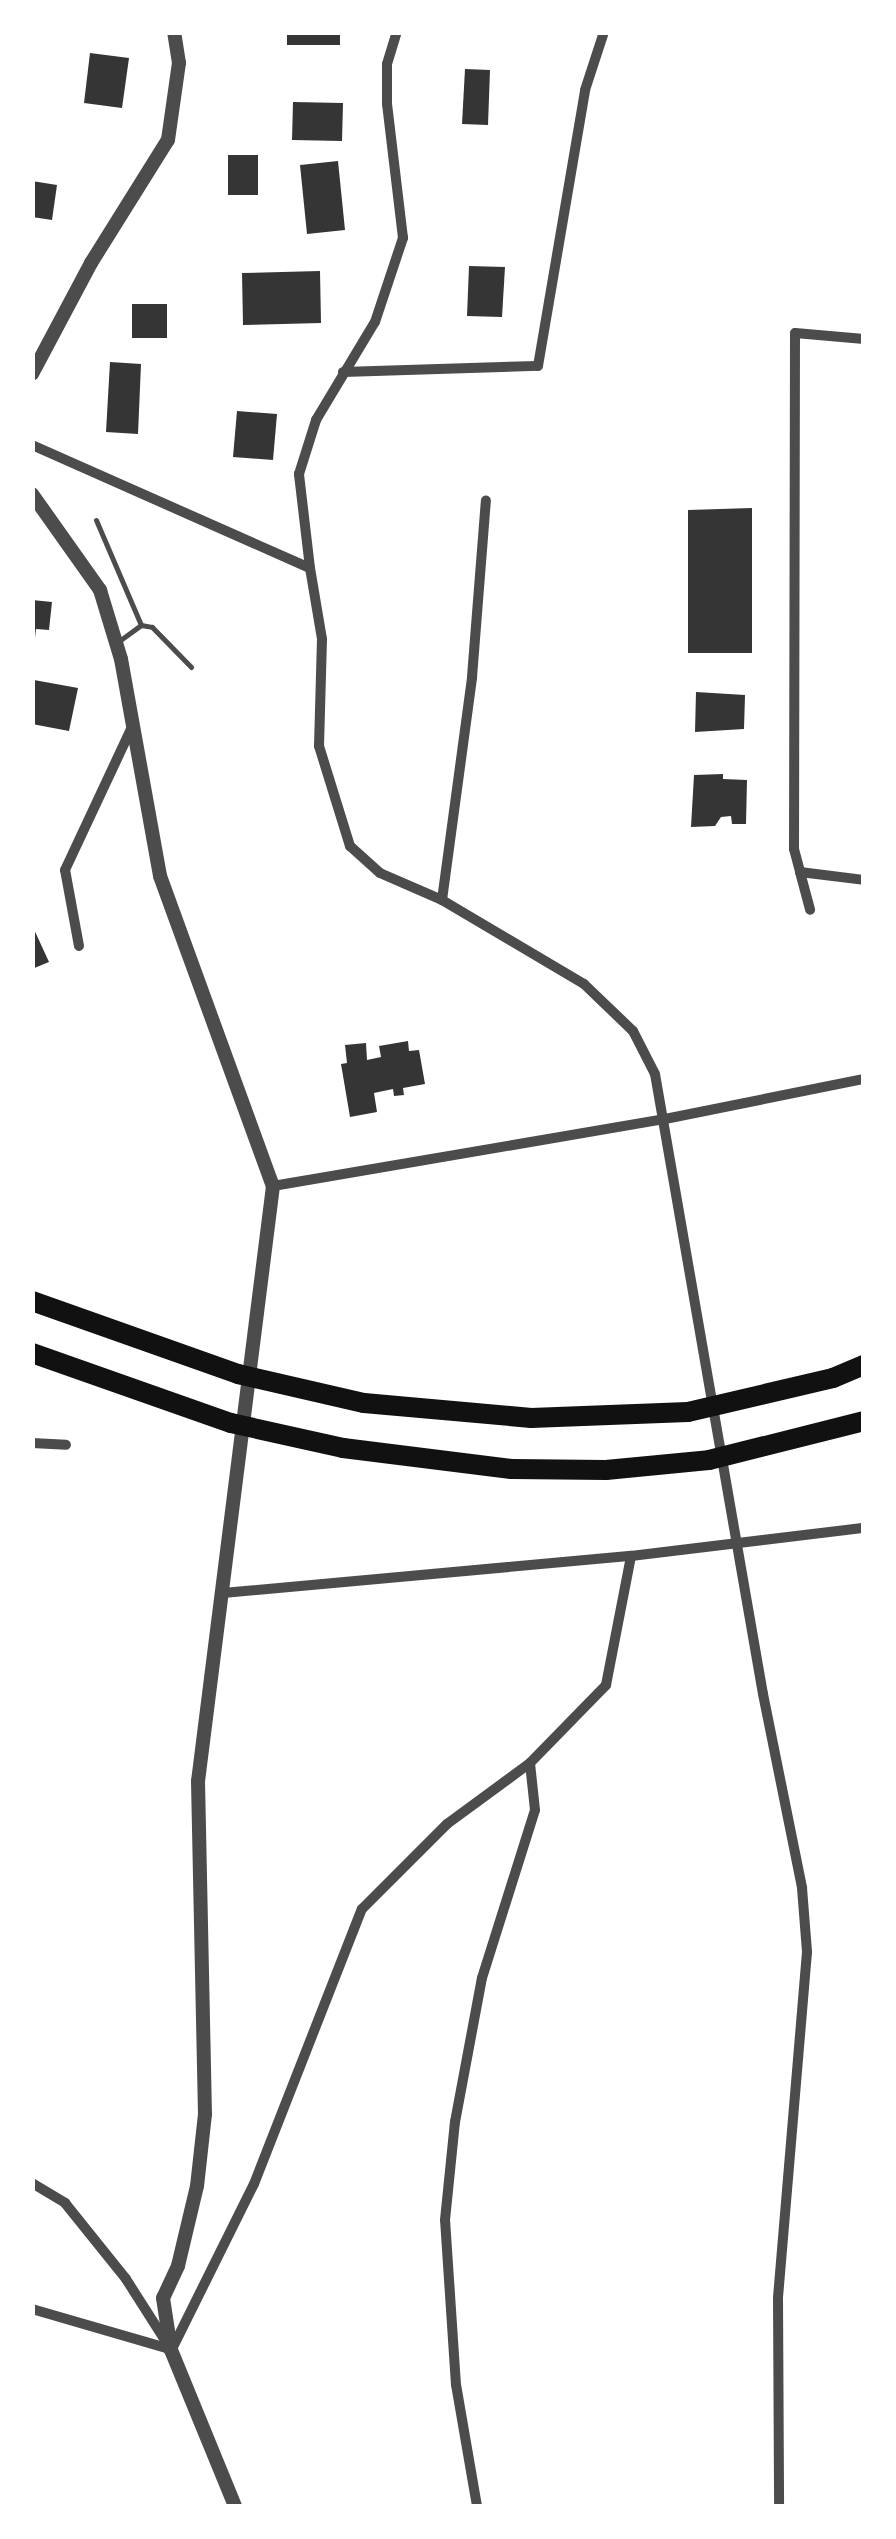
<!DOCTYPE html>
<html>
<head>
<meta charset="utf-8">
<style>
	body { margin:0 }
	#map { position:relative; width:896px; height:2539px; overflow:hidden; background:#fff; font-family:Barlow,sans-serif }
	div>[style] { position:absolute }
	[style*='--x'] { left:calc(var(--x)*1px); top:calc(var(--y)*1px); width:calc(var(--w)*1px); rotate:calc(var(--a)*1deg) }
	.building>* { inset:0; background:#353535 }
	.service>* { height:5px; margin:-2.5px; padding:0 2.5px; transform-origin:2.5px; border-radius:2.5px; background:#4c4c4c }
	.minor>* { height:10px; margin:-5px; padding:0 5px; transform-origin:5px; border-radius:5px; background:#4c4c4c }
	.tertiary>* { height:14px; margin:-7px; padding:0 7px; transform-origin:7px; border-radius:7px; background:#4c4c4c }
	.motorway>* { height:20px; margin:-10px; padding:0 10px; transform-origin:10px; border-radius:10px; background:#111 }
	span { translate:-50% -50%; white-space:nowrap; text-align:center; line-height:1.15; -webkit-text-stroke:10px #fff; paint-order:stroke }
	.frame { position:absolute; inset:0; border:35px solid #fff; pointer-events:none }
</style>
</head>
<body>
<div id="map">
	<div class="building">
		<i style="clip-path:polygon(287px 32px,340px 32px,340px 45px,287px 45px)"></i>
		<i style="clip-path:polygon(90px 53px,129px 58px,122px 108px,84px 103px)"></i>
		<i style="clip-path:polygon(465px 69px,490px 70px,488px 125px,462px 124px)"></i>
		<i style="clip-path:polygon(293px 102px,343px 103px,342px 141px,292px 140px)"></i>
		<i style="clip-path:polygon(228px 155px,258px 155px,258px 195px,228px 195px)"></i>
		<i style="clip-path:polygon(338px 161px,345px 230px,307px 234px,300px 165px)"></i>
		<i style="clip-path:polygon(32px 181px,57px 185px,52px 220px,32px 217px)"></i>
		<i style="clip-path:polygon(469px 266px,505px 267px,502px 317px,467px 316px)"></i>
		<i style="clip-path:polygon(320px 271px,321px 323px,243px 325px,242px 273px)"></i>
		<i style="clip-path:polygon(132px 304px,167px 304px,167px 338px,132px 338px)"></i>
		<i style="clip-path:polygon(110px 362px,141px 364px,138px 434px,106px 432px)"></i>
		<i style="clip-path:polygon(237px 411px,277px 414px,273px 460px,233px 457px)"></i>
		<i style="clip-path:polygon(752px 508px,752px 653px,688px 653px,688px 510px)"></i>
		<i style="clip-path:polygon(32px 600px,52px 602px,49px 630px,36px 629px,35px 638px)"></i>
		<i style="clip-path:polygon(34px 680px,78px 688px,69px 731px,32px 724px)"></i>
		<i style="clip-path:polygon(696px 692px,745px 695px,744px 729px,695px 732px)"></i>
		<i style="clip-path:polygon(723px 774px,723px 779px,747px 780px,746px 824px,732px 824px,731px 816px,721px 817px,715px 826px,691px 827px,694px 775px)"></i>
		<i style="clip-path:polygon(32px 925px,49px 962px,32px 969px)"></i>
		<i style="clip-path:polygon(408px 1041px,409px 1051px,419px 1050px,425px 1084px,403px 1088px,404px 1095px,394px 1096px,393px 1089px,374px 1093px,377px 1112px,350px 1117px,341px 1064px,347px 1063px,345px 1045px,366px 1043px,367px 1060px,381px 1057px,379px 1046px)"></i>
	</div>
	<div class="service">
		<i style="--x:96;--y:520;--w:114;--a:66.8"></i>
		<i style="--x:119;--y:641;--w:27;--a:-36"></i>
		<i style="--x:141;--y:625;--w:11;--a:10"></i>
		<i style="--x:152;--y:627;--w:56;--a:45.7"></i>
	</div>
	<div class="minor">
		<i style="--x:864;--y:339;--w:69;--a:-175"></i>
		<i style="--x:795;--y:333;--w:516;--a:90.11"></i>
		<i style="--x:794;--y:849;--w:24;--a:75"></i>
		<i style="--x:800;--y:872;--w:64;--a:7.1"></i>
		<i style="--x:343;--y:372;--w:195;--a:-1.8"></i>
		<i style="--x:538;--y:366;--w:280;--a:-80.3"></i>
		<i style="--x:585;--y:90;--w:61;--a:-71.9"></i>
		<i style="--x:32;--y:445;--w:304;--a:23.9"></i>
		<i style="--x:310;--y:568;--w:72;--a:80.4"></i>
		<i style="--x:322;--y:639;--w:107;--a:91.6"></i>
		<i style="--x:319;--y:746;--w:105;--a:72.8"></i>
		<i style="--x:350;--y:846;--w:40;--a:42"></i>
		<i style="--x:380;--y:873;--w:68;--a:23.5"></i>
		<i style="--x:442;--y:900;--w:165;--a:30.6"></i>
		<i style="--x:584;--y:984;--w:68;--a:43.8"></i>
		<i style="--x:633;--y:1031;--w:48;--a:62.9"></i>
		<i style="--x:655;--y:1074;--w:629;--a:80.12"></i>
		<i style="--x:763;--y:1694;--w:198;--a:78.6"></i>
		<i style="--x:802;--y:1888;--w:64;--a:85.5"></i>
		<i style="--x:807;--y:1952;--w:347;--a:94.8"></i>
		<i style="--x:778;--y:2298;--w:208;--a:89.7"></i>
		<i style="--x:310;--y:568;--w:95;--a:-96.7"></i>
		<i style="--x:299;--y:474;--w:57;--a:-72.5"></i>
		<i style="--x:316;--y:420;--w:114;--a:-59"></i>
		<i style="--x:375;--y:322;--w:89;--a:-71.6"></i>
		<i style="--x:403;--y:238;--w:135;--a:-96.8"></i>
		<i style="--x:387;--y:104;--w:40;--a:-90"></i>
		<i style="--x:387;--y:64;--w:34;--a:-73"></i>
		<i style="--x:800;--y:872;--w:39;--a:75"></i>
		<i style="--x:442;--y:900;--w:225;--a:-82.3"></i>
		<i style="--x:472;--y:677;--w:177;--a:-85.5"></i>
		<i style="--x:79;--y:946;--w:77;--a:-100.4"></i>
		<i style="--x:65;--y:870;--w:156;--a:-64.9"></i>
		<i style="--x:273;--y:1186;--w:398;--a:-9.7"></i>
		<i style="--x:665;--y:1119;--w:203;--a:-11.4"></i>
		<i style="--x:32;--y:1443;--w:34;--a:3"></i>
		<i style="--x:223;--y:1593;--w:410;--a:-5.2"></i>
		<i style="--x:631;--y:1556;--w:235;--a:-6.9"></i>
		<i style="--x:32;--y:2183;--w:39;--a:31"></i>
		<i style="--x:65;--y:2203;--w:97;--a:51.2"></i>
		<i style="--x:126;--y:2279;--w:78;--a:57.5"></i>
		<i style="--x:32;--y:2309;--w:144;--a:16.2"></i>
		<i style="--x:172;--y:2349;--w:184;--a:-63.6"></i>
		<i style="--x:254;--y:2184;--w:295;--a:-68.6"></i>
		<i style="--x:362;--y:1909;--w:120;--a:-45"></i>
		<i style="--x:447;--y:1824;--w:103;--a:-36.3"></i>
		<i style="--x:530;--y:1763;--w:109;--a:-45.7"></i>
		<i style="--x:606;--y:1685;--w:131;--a:-79"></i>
		<i style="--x:477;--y:2506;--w:123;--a:-99.8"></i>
		<i style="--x:456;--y:2385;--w:165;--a:-93.8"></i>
		<i style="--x:445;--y:2220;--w:99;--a:-84.2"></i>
		<i style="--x:455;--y:2122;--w:147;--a:-79.4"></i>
		<i style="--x:482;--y:1978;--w:176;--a:-72.5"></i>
		<i style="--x:535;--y:1810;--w:47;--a:-96.1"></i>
	</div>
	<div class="tertiary">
		<i style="--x:32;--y:374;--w:126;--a:-62"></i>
		<i style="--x:91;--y:263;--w:145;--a:-58"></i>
		<i style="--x:168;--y:140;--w:78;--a:-81.9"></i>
		<i style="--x:179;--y:63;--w:31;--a:-99"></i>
		<i style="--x:32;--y:494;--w:118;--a:54.7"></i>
		<i style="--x:100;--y:590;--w:72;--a:73.1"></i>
		<i style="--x:121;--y:659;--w:220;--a:79.8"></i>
		<i style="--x:160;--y:876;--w:330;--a:70"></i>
		<i style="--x:273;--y:1186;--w:600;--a:97.18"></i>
		<i style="--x:198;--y:1781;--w:333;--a:88.8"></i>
		<i style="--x:205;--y:2114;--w:72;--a:96.3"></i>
		<i style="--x:197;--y:2186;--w:82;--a:103.4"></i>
		<i style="--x:178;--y:2266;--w:35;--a:115"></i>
		<i style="--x:163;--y:2298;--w:53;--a:81.3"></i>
		<i style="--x:171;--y:2350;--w:169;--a:67.7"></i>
	</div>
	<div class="motorway">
		<i style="--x:32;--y:1301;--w:219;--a:19.5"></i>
		<i style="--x:238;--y:1374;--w:129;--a:13"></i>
		<i style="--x:364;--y:1403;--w:168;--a:5.1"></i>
		<i style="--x:531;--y:1418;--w:157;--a:-2.2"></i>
		<i style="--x:688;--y:1412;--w:149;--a:-13.2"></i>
		<i style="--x:833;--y:1378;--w:34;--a:-23"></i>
		<i style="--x:32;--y:1353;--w:211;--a:19.4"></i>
		<i style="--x:231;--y:1423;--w:115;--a:12.6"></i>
		<i style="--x:343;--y:1448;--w:170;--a:7.1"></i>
		<i style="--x:512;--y:1469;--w:94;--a:0.6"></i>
		<i style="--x:606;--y:1470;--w:103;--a:-5.5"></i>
		<i style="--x:709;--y:1460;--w:160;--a:-14.1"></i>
	</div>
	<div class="frame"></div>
</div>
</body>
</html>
